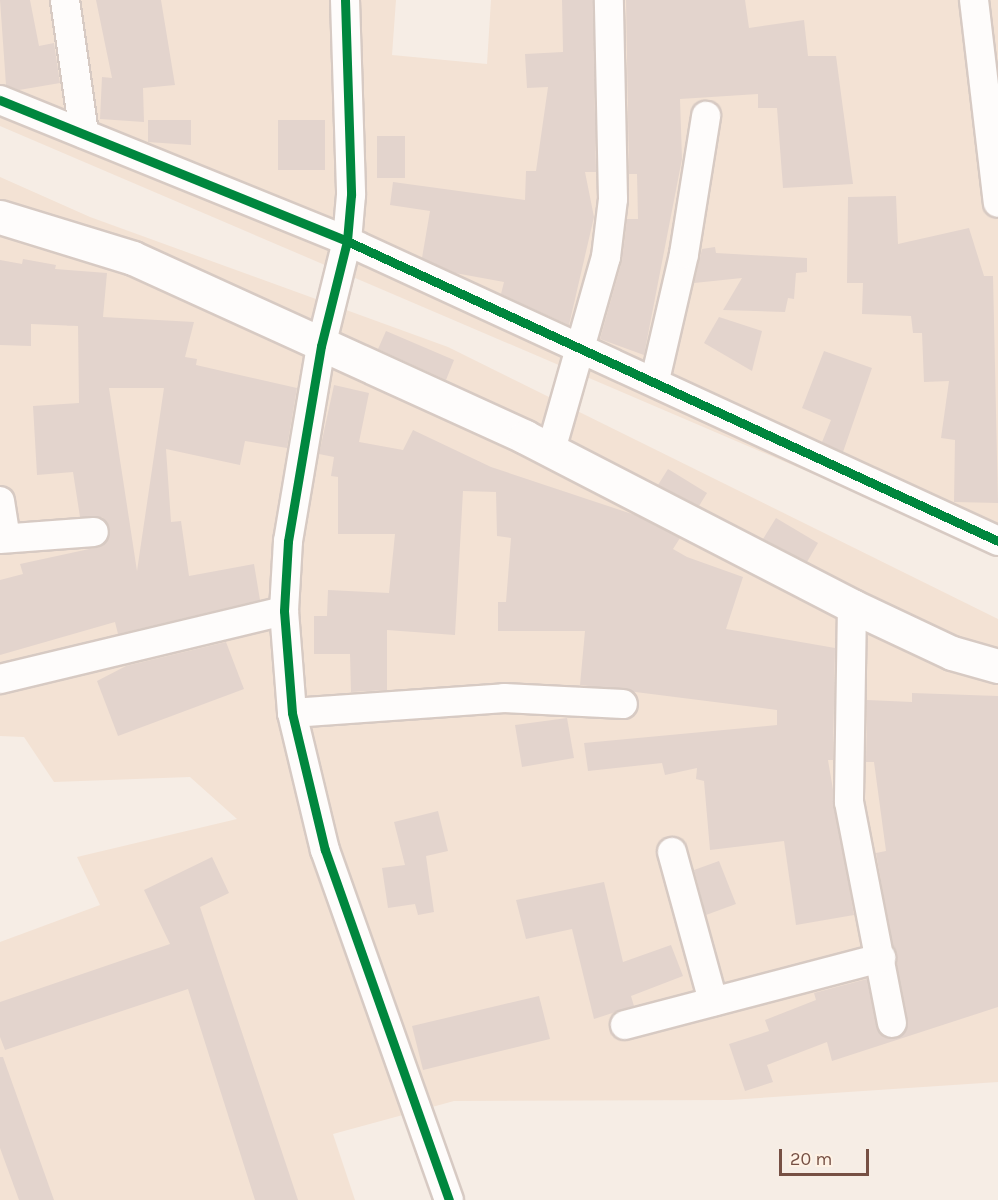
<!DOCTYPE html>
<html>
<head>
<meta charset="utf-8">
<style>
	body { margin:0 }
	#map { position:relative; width:998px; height:1200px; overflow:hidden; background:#f6ede5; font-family:Karla,sans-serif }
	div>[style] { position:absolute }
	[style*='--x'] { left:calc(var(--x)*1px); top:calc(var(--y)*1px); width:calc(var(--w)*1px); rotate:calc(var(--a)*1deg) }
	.residential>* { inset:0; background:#f3e2d4 }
	.building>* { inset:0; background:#e3d4cd }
	.roads { filter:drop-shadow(2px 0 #d7cac3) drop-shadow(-2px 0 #d7cac3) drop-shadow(0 2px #d7cac3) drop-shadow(0 -2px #d7cac3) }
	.street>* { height:28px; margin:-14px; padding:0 14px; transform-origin:14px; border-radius:14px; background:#fefcfb }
	.secondary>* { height:33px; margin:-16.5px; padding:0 16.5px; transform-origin:16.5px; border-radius:16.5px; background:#fefcfb }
	.cycleway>* { height:9px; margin:-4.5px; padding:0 4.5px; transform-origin:4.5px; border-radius:4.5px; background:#00873e }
	span { translate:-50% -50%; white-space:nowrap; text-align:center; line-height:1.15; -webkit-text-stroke:5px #fff2e5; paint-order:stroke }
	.scale { position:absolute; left:779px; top:1149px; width:90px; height:27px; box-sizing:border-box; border:3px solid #765044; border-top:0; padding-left:8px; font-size:18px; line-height:21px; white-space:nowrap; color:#765044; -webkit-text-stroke:4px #fff2e5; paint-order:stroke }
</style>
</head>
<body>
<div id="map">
	<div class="residential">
		<i style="clip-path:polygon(0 0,396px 0,392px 55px,487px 64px,491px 0,998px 0,998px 553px,0 126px)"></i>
		<i style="clip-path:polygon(0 177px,90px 217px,448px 347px,998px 619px,998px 1082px,730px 1100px,454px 1101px,333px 1134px,355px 1200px,0 1200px,0 942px,100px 905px,77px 857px,237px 819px,190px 777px,54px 782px,24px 737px,0 736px)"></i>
	</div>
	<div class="building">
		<i style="clip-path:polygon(0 0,30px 0,39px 46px,54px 43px,60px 83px,19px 90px,6px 85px)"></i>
		<i style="clip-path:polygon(96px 0,161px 0,175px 85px,143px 88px,144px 122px,100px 119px,102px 77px,112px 78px)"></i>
		<i style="clip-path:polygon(562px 0,593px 0,596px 172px,585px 172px,594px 217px,569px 325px,501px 294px,504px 282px,455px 273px,422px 258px,430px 211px,390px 205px,393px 182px,525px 200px,526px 171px,536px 171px,548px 87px,527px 88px,525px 54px,563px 52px)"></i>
		<i style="clip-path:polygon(626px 0,745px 0,749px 28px,804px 20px,808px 56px,836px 56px,853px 184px,783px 188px,777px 108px,758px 108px,758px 94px,680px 99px,682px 159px,644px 355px,600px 339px,622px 261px,627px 219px,638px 219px,637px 174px,629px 174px)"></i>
		<i style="clip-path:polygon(148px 120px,191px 120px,191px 145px,148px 142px)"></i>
		<i style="clip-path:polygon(278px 120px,325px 120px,325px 170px,278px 170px)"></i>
		<i style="clip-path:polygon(377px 136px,405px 136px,405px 178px,377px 178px)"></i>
		<i style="clip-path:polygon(896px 196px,898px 244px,969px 228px,984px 276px,993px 276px,998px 503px,954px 502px,955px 440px,941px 438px,949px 381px,924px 382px,922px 333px,913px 333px,911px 316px,862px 314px,863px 283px,847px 283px,848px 197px)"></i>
		<i style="clip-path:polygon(715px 247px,716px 253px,807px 258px,807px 272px,796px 273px,794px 299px,788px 298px,785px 312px,723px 310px,742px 278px,694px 283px,702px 249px)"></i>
		<i style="clip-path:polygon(evenodd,23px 259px,56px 265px,55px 269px,107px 273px,103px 317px,194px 322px,185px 357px,197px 359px,196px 365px,297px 388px,287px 448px,245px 441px,240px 465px,166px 449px,171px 522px,181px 521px,189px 576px,254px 564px,260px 600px,118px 634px,115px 622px,0 655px,0 580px,23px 574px,20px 564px,103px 546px,110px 531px,102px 517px,80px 517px,73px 472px,37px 475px,33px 406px,79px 403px,78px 326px,31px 324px,31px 346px,0 345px,0 260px,22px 264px,23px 259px,109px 388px,164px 388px,137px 571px,109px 388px)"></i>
		<i style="clip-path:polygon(719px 317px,762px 331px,752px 371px,704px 343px)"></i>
		<i style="clip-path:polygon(386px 331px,454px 360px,446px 380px,378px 349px)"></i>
		<i style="clip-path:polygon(824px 351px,872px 368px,843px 452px,822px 442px,831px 420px,802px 408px)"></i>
		<i style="clip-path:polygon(334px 385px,369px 393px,359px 442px,403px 450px,413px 430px,491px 467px,638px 516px,680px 538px,673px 549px,687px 557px,743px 577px,726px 629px,835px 648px,833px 760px,828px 760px,854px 915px,796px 925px,784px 841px,710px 850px,704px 781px,696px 779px,697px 768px,665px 775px,662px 763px,588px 771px,584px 743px,777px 725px,777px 710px,580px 685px,585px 631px,498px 631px,498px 602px,506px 602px,511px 538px,497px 536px,496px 492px,463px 491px,455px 635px,387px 630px,387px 690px,351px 692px,350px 654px,314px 654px,314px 616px,327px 616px,328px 590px,389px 593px,395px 534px,338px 534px,338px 477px,331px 476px,334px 457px,319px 454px)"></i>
		<i style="clip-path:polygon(668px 469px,707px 493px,699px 506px,658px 485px)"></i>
		<i style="clip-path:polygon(776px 518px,818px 543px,807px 562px,763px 539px)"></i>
		<i style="clip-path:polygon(226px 642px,244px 689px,118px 736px,97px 681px,126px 666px)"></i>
		<i style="clip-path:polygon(912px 693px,998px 696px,998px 1007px,832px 1061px,827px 1042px,767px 1065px,773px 1082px,745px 1091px,729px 1044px,769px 1031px,765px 1020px,816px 1000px,814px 993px,867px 979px,879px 1033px,895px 1039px,907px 1029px,876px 853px,886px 851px,874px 762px,866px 762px,867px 700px,912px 702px)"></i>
		<i style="clip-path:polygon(567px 718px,574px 758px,522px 767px,515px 725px)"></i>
		<i style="clip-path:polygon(438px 811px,448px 851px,426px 856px,434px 912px,418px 915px,415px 904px,388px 908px,382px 868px,405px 865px,394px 822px)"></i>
		<i style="clip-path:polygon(212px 857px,229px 893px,200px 907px,298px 1200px,255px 1200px,188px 989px,5px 1050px,0 1037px,0 1002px,170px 944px,144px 890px)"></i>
		<i style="clip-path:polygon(719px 861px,736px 904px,706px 915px,694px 870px)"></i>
		<i style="clip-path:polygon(604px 882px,623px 962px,671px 945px,683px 976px,631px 996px,634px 1006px,594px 1019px,572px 929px,526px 939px,516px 900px)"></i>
		<i style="clip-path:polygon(539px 996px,550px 1039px,423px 1070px,412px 1026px)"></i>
		<i style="clip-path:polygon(0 1057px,3px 1057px,54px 1200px,19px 1200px,0 1148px)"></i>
	</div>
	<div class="roads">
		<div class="street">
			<i style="--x:65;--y:0;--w:135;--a:81.9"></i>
			<i style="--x:345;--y:0;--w:195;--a:88.2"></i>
			<i style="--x:351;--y:195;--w:46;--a:95"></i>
			<i style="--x:347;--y:241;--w:108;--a:103.9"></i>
			<i style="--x:321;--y:346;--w:198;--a:99.6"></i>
			<i style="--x:288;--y:541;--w:70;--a:93.3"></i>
			<i style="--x:284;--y:611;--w:102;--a:85.5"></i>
			<i style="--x:292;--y:713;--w:141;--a:76.5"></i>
			<i style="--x:325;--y:850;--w:371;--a:70.5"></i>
			<i style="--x:974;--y:0;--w:204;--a:83.3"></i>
			<i style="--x:0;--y:100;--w:375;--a:22.1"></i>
			<i style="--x:347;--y:241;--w:717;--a:24.74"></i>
			<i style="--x:655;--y:380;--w:129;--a:-77"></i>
			<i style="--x:684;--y:254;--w:140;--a:-80.9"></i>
			<i style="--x:551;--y:450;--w:201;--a:-74.1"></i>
			<i style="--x:606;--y:257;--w:58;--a:-83.1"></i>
			<i style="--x:613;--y:199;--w:199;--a:-91.2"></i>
			<i style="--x:0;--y:501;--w:37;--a:81"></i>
			<i style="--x:0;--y:539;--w:94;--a:-4.3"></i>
			<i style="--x:852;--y:606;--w:196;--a:90.9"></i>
			<i style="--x:849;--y:802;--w:225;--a:79"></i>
			<i style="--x:0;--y:679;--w:292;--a:-13.5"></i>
			<i style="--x:292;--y:713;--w:213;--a:-4"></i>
			<i style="--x:504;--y:698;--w:119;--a:2.9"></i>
			<i style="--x:672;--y:852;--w:155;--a:74.6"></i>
			<i style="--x:625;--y:1025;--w:265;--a:-14.7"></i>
		</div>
		<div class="secondary">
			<i style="--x:0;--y:217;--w:139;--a:17.1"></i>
			<i style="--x:133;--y:258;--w:431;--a:24.5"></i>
			<i style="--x:525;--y:437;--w:368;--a:27.3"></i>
			<i style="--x:852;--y:606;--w:110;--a:25.2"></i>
			<i style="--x:952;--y:653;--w:48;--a:15.8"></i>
		</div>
	</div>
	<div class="cycleway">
		<i style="--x:345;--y:0;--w:195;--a:88.2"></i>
		<i style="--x:351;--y:195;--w:46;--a:95"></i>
		<i style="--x:347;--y:241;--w:108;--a:103.9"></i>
		<i style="--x:321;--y:346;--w:198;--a:99.6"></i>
		<i style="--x:288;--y:541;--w:70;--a:93.3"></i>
		<i style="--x:284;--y:611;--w:102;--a:85.5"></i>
		<i style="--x:292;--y:713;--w:141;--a:76.5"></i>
		<i style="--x:325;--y:850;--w:371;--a:70.5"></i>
		<i style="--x:0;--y:100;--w:375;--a:22.1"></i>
		<i style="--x:347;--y:241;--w:717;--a:24.74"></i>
	</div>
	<div class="scale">20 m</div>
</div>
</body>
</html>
